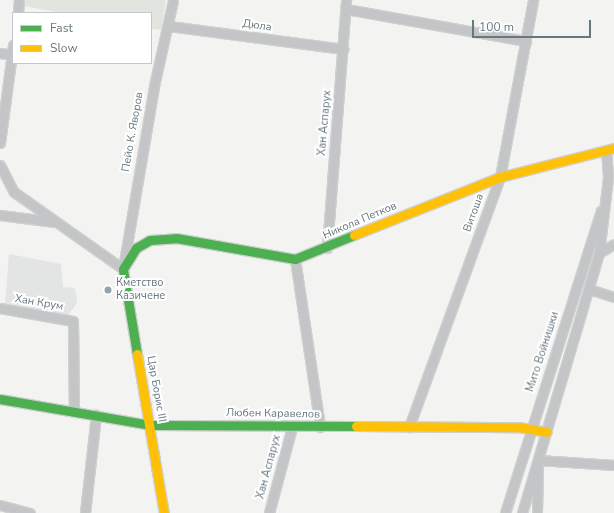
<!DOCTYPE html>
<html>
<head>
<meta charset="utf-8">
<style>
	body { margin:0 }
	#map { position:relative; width:614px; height:513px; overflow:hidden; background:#f3f3f2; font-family:"Nunito Sans",sans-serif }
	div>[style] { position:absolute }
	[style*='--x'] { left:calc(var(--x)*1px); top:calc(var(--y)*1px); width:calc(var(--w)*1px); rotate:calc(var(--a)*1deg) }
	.built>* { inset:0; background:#e3e4e4 }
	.green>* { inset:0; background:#e2e4df }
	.roads { filter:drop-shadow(1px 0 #cfd0d0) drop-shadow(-1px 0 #cfd0d0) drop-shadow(0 1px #cfd0d0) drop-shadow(0 -1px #cfd0d0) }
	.street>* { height:9px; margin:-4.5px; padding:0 4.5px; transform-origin:4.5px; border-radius:4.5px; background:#c3c5c6 }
	.fast>* { height:9px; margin:-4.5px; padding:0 4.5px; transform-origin:4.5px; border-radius:4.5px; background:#4caf50 }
	.slow>* { height:9px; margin:-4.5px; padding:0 4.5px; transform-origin:4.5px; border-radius:4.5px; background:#ffc107 }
	.dots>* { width:11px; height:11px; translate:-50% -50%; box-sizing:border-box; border:2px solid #fff; border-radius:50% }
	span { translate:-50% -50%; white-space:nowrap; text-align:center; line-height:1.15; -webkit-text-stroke:4px #fff; paint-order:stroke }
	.street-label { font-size:11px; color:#66777f }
	.poi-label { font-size:11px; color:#66777f }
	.left { translate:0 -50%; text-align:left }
	.legend { position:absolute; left:12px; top:12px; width:140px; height:52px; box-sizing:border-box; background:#fff; border:1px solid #c2c9cc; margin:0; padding:5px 7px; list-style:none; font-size:12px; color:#66777f }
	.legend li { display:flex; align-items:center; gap:8px; height:20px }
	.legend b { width:20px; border:1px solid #c2c9cc }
	.scale { position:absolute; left:472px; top:20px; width:119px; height:18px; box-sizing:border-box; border:2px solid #66777f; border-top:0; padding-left:5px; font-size:12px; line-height:14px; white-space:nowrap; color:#66777f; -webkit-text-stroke:3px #fff; paint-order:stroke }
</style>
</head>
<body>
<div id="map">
	<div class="built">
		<i style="clip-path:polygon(9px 254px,61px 264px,63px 287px,75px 288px,77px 303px,68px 315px,5px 303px)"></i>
	</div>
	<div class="green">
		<i style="clip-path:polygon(24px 0,166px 0,161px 30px,151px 29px,151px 13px,63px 13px,23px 6px)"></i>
	</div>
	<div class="roads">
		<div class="street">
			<i style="--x:346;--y:9;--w:183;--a:10.1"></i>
			<i style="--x:18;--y:13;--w:13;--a:-86"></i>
			<i style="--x:169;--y:26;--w:176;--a:7.5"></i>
			<i style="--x:0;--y:53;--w:12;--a:9"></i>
			<i style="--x:0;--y:143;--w:99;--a:-82.4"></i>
			<i style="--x:0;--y:165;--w:30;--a:63"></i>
			<i style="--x:14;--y:192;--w:133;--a:35.2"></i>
			<i style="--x:0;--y:215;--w:55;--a:7.3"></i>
			<i style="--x:327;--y:248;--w:249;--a:-85.6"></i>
			<i style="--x:599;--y:253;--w:17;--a:-31"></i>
			<i style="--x:295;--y:259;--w:170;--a:81.5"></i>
			<i style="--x:123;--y:268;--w:185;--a:-80.3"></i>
			<i style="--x:154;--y:86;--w:88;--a:-77.5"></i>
			<i style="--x:589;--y:289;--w:26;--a:18"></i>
			<i style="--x:0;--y:308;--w:74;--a:10.1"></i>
			<i style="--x:73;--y:321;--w:91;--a:89.4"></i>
			<i style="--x:409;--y:427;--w:266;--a:-70"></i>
			<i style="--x:500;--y:177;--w:180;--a:-79.4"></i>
			<i style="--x:0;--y:505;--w:31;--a:15"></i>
			<i style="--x:85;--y:513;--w:99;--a:-83.6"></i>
			<i style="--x:269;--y:513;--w:89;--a:-75"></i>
			<i style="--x:505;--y:513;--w:317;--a:-72.4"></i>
			<i style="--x:522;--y:513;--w:271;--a:-73.5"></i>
			<i style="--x:599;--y:253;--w:77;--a:-83.2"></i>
			<i style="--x:608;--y:177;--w:27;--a:-94"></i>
			<i style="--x:537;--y:513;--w:53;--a:-88.9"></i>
			<i style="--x:538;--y:460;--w:76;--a:3.8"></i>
		</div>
		<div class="fast">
			<i style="--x:137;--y:354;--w:86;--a:-99.4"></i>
			<i style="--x:123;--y:269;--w:25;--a:-58"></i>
			<i style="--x:136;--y:248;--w:16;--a:-30"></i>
			<i style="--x:150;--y:240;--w:26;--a:-4"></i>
			<i style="--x:176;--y:238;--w:121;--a:10"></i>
			<i style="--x:295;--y:259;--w:64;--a:-22.1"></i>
			<i style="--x:0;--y:399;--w:152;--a:9.8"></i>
			<i style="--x:150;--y:425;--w:206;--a:0.3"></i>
		</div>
		<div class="slow">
			<i style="--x:354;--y:235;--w:157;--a:-21.7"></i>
			<i style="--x:500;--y:177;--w:118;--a:-14.3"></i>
			<i style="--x:137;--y:354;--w:161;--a:80.4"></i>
			<i style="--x:356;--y:426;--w:163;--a:0.4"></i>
			<i style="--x:519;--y:427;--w:28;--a:10"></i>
		</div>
	</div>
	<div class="dots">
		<i style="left:108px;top:290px;background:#97a2a7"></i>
	</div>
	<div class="street-label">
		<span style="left:257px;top:26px;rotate:8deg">Дюла</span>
		<span style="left:325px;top:123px;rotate:-85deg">Хан Аспарух</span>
		<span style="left:133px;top:132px;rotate:-80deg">Пейо К. Яворов</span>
		<span style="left:474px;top:213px;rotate:-70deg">Витоша</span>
		<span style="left:360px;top:221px;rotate:-23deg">Никола Петков</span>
		<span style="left:39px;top:303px;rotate:10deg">Хан Крум</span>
		<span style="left:543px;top:352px;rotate:-72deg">Мито Войнишки</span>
		<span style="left:156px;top:389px;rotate:80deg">Цар Борис III</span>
		<span style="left:273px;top:414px;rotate:1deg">Любен Каравелов</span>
		<span style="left:269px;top:467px;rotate:-75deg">Хан Аспарух</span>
	</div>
	<div class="poi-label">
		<span class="left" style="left:116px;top:290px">Кметство<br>Казичене</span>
	</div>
	<ul class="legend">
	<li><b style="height:5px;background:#4caf50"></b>Fast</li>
	<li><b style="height:5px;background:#ffc107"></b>Slow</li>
	</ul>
	<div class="scale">100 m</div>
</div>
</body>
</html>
